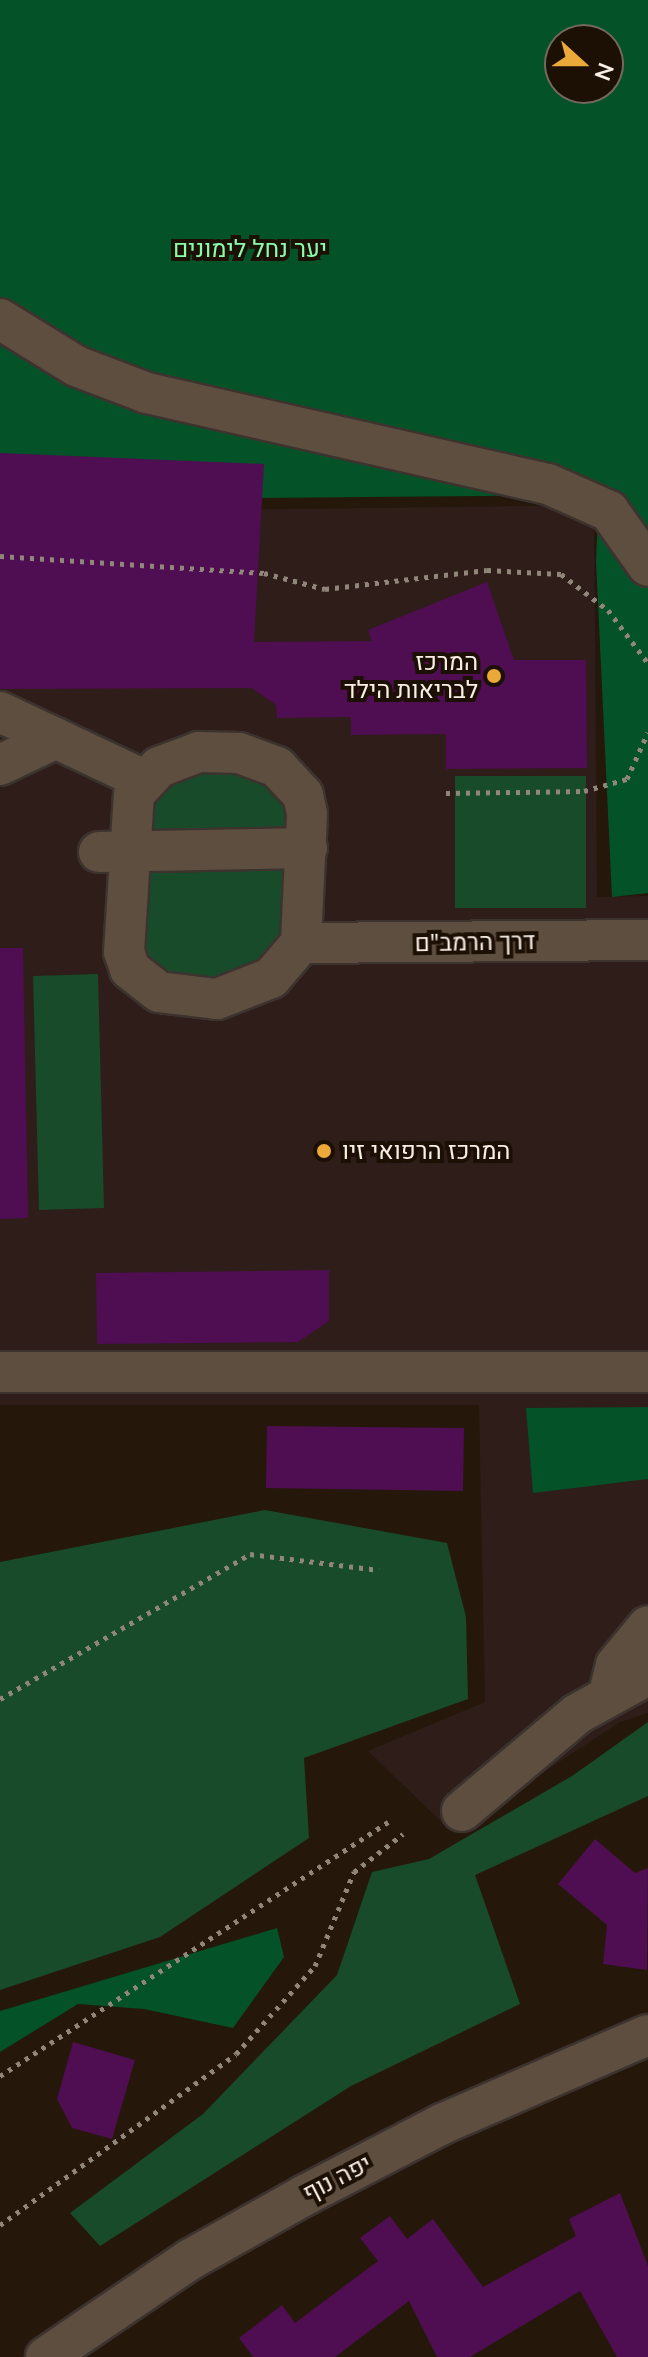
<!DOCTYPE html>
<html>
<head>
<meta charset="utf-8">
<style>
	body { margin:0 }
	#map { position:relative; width:648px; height:2357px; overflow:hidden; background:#25180a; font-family:Mulish,Heebo,sans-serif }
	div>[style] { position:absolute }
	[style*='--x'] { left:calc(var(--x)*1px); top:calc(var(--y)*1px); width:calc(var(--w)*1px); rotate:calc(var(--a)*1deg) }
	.medical>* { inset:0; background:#2f1d1a }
	.green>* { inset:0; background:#174b29 }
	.forest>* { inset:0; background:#045227 }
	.building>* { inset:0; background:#4e0e51 }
	.path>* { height:5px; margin-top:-2.5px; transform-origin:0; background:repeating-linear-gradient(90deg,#91867a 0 4px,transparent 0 10px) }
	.roads { filter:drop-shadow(2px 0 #3d332e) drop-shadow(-2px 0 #3d332e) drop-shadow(0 2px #3d332e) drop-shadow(0 -2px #3d332e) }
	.minor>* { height:40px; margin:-20px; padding:0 20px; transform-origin:20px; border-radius:20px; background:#5e4e3f }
	.dots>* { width:22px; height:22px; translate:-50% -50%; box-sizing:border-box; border:4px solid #1c0f03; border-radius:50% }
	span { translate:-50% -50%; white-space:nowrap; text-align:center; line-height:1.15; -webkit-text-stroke:8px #1c0f03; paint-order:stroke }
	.park-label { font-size:24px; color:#88fcaa }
	.poi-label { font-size:24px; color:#f8efe6 }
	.right { translate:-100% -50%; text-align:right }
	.left { translate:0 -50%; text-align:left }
	.street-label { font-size:24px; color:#f8efe6 }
	.north { position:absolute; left:544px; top:24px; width:80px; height:80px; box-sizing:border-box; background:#1c0f03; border:2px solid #74695e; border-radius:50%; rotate:111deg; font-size:22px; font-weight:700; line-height:32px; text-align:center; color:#f8efe6 }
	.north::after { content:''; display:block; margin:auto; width:28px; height:36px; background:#eba93a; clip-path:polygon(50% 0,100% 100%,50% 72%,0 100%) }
</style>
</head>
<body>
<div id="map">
	<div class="medical">
		<i style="clip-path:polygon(594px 505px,597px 897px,648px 896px,648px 1713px,620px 1722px,452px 1832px,368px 1751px,485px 1702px,479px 1405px,0 1405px,0 513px)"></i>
	</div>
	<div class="green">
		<i style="clip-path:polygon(201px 765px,257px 772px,291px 801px,292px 924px,264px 967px,189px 985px,141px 962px,153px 788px)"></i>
		<i style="clip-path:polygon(455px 776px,586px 776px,586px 908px,455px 908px)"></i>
		<i style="clip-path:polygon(98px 974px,104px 1208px,39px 1210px,33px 976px)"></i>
		<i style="clip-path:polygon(265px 1510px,447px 1543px,466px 1617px,468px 1699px,304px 1758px,309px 1838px,160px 1937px,0 1990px,0 1562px)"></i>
		<i style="clip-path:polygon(648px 1722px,648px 1796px,475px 1875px,520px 2004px,351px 2086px,100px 2246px,70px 2213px,203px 2114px,337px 1975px,372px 1872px,429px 1859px,572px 1776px)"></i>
	</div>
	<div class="forest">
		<i style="clip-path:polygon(evenodd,0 0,648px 0,648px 893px,612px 897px,596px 561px,599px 495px,0 500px,0 0,560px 40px,608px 40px,608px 88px,560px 88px,560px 40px)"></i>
		<i style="clip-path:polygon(648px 1407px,648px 1479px,533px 1493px,526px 1408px)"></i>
		<i style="clip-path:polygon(277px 1928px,284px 1957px,233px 2028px,144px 2009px,78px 2004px,0 2052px,0 2011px)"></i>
	</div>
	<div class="building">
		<i style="clip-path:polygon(0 453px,264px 464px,254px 642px,372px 641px,368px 630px,487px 582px,514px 660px,586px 660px,587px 768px,446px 769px,446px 734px,351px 735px,351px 717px,277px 718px,276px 705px,252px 688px,0 689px)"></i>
		<i style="clip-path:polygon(0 948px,23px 948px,28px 1218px,0 1219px)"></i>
		<i style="clip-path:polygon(329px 1270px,329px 1321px,298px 1342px,97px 1344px,96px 1273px)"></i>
		<i style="clip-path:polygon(267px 1426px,464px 1428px,463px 1491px,266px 1488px)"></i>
		<i style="clip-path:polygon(595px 1839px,635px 1873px,648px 1868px,647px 1970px,603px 1964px,607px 1925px,558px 1884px)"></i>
		<i style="clip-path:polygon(73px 2042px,135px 2060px,112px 2139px,72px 2128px,57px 2099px)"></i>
		<i style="clip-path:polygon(620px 2193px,648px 2266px,648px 2357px,617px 2357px,580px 2291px,470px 2357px,437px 2357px,409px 2301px,335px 2357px,253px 2357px,239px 2338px,282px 2305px,295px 2323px,378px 2261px,360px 2238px,390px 2216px,407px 2239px,433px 2219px,483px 2287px,576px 2236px,569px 2219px)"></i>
	</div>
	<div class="path">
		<i style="--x:0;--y:556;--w:265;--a:3.7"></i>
		<i style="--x:264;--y:573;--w:63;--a:14.7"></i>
		<i style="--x:325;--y:589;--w:163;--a:-6.7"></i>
		<i style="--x:487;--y:570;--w:74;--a:3.1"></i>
		<i style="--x:561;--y:574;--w:59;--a:37.5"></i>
		<i style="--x:608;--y:610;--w:66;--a:53"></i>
		<i style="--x:446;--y:793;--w:138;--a:-0.8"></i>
		<i style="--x:584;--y:791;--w:45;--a:-15.6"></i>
		<i style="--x:627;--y:779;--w:51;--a:-65.9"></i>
		<i style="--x:0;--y:1699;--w:289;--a:-30.1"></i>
		<i style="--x:250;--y:1554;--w:130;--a:7.1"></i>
		<i style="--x:0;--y:2076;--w:464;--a:-33.2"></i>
		<i style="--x:0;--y:2225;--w:291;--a:-35.9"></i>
		<i style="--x:236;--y:2054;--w:118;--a:-48.1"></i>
		<i style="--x:315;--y:1966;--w:102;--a:-67.5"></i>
		<i style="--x:354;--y:1872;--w:62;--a:-37.8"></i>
	</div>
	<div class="roads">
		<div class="minor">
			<i style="--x:0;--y:319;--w:89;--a:31.7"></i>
			<i style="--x:76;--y:366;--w:76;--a:20.8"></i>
			<i style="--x:147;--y:393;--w:411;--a:12.8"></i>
			<i style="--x:548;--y:484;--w:67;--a:23.9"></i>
			<i style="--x:609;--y:511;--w:67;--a:54.7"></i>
			<i style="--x:0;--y:712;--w:159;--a:25.3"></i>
			<i style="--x:199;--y:752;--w:40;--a:1.4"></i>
			<i style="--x:239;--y:753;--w:40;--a:20.2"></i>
			<i style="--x:277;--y:767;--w:38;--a:47"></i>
			<i style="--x:303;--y:795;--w:19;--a:78"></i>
			<i style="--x:307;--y:814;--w:129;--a:92.7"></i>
			<i style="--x:301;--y:943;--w:46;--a:130.6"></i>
			<i style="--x:271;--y:978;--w:58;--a:158.7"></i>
			<i style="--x:217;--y:999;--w:58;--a:-173.1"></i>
			<i style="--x:159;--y:992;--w:37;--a:-142"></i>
			<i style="--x:130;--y:969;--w:18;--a:-109"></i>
			<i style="--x:124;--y:952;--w:158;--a:-86.4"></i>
			<i style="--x:134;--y:794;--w:37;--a:-47"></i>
			<i style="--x:159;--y:767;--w:43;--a:-20.6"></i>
			<i style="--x:0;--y:765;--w:62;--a:-25.7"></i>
			<i style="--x:99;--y:852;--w:208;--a:-1.1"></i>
			<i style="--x:301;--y:943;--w:347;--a:-0.5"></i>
			<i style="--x:0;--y:1372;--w:648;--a:0"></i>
			<i style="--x:609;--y:1693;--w:29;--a:-76"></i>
			<i style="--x:616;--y:1665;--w:50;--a:-50.6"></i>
			<i style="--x:462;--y:1811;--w:150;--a:-40.1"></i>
			<i style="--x:577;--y:1714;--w:81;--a:-28.8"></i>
			<i style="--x:46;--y:2357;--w:175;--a:-34.1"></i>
			<i style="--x:191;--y:2259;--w:131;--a:-29.3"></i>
			<i style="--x:305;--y:2195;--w:154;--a:-27.4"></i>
			<i style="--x:442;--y:2124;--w:224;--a:-23.4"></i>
		</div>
	</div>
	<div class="dots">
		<i style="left:494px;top:676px;background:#eba93a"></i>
		<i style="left:324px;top:1151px;background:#eba93a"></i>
	</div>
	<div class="park-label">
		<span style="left:250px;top:249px">יער נחל לימונים</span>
	</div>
	<div class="poi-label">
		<span class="right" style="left:478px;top:676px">המרכז<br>לבריאות הילד</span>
		<span class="left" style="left:342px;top:1151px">המרכז הרפואי זיו</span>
	</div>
	<div class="street-label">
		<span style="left:475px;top:942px;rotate:-1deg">דרך הרמב"ם</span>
		<span style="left:337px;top:2178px;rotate:-27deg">יפה נוף</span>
	</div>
	<div class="north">N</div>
</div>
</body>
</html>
